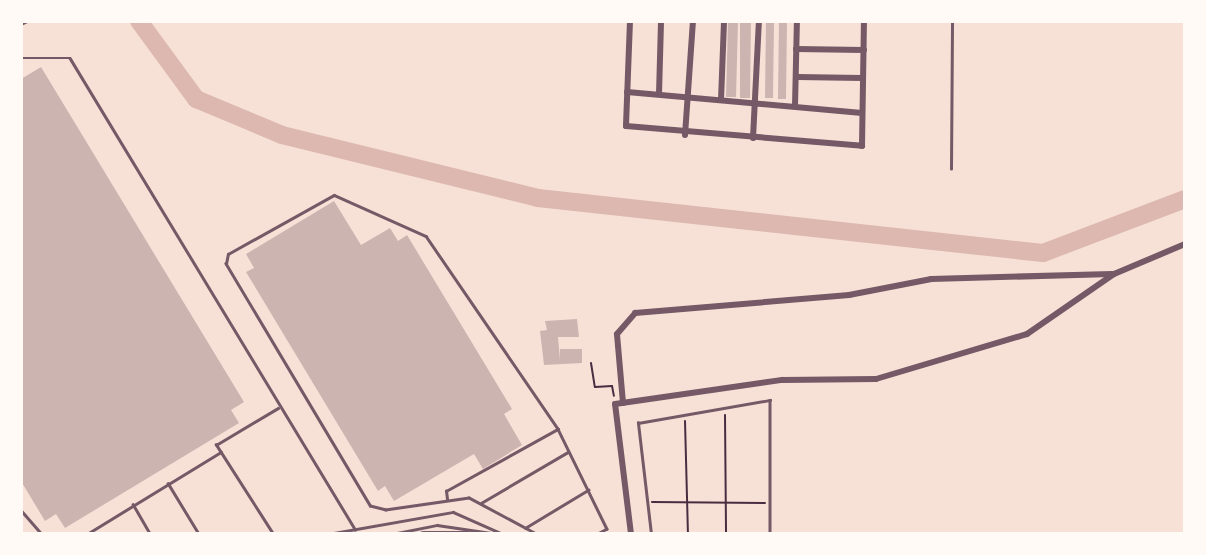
<!DOCTYPE html>
<html>
<head>
<meta charset="utf-8">
<style>
	body { margin:0 }
	#map { position:relative; width:1206px; height:555px; overflow:hidden; background:#f7e1d7; font-family:"PT Sans",sans-serif }
	div>[style] { position:absolute }
	[style*='--x'] { left:calc(var(--x)*1px); top:calc(var(--y)*1px); width:calc(var(--w)*1px); rotate:calc(var(--a)*1deg) }
	.river>* { height:18px; margin:-9px; padding:0 9px; transform-origin:9px; border-radius:9px; background:#dcb8b0 }
	.building>* { inset:0; background:#ccb4b1 }
	.path>* { height:2px; margin:-1px; padding:0 1px; transform-origin:1px; border-radius:1px; background:#4a2c40 }
	.service>* { height:2.5px; margin:-1.25px; padding:0 1.25px; transform-origin:1.25px; border-radius:1.25px; background:#755966 }
	.minor>* { height:6px; margin:-3px; padding:0 3px; transform-origin:3px; border-radius:3px; background:#755966 }
	span { translate:-50% -50%; white-space:nowrap; text-align:center; line-height:1.15; -webkit-text-stroke:5px #fffaf5; paint-order:stroke }
	.frame { position:absolute; inset:0; border:23px solid #fffaf5; pointer-events:none }
</style>
</head>
<body>
<div id="map">
	<div class="river">
		<i style="--x:139;--y:21;--w:97;--a:53.8"></i>
		<i style="--x:196;--y:99;--w:93;--a:22.7"></i>
		<i style="--x:282;--y:135;--w:264;--a:13.8"></i>
		<i style="--x:538;--y:198;--w:508;--a:6.22"></i>
		<i style="--x:1043;--y:253;--w:152;--a:-20.8"></i>
	</div>
	<div class="building">
		<i style="clip-path:polygon(728px 21px,738px 21px,736px 97px,726px 97px)"></i>
		<i style="clip-path:polygon(740px 21px,751px 21px,750px 98px,740px 98px)"></i>
		<i style="clip-path:polygon(766px 21px,774px 21px,773px 98px,765px 98px)"></i>
		<i style="clip-path:polygon(779px 21px,787px 21px,786px 99px,778px 99px)"></i>
		<i style="clip-path:polygon(41px 67px,244px 402px,231px 410px,239px 423px,65px 528px,56px 514px,45px 521px,21px 481px,21px 79px)"></i>
		<i style="clip-path:polygon(334px 201px,361px 245px,390px 228px,398px 241px,407px 235px,512px 409px,504px 414px,522px 445px,483px 469px,474px 454px,394px 501px,385px 486px,378px 491px,246px 272px,254px 268px,246px 254px)"></i>
		<i style="clip-path:polygon(577px 319px,579px 337px,558px 337px,560px 360px,560px 349px,582px 349px,582px 363px,544px 365px,540px 331px,547px 330px,545px 321px)"></i>
	</div>
	<div class="path">
		<i style="--x:591;--y:363;--w:24;--a:81"></i>
		<i style="--x:595;--y:387;--w:17;--a:-3"></i>
		<i style="--x:612;--y:386;--w:10;--a:79"></i>
		<i style="--x:725;--y:415;--w:119;--a:89.5"></i>
		<i style="--x:685;--y:421;--w:113;--a:88.5"></i>
		<i style="--x:652;--y:502;--w:113;--a:0.5"></i>
	</div>
	<div class="service">
		<i style="--x:21;--y:24;--w:7;--a:-27"></i>
		<i style="--x:21;--y:58;--w:49;--a:0"></i>
		<i style="--x:70;--y:58;--w:551;--a:58.82"></i>
		<i style="--x:951;--y:169;--w:148;--a:-89.6"></i>
		<i style="--x:168;--y:483;--w:60;--a:58.7"></i>
		<i style="--x:447;--y:499;--w:8;--a:-97"></i>
		<i style="--x:446;--y:491;--w:128;--a:-29"></i>
		<i style="--x:481;--y:503;--w:101;--a:-30.4"></i>
		<i style="--x:133;--y:504;--w:34;--a:60"></i>
		<i style="--x:21;--y:510;--w:32;--a:49"></i>
		<i style="--x:525;--y:528;--w:74;--a:-31.1"></i>
		<i style="--x:87;--y:534;--w:157;--a:-31.5"></i>
		<i style="--x:273;--y:534;--w:106;--a:-122.6"></i>
		<i style="--x:216;--y:445;--w:72;--a:-30.8"></i>
		<i style="--x:328;--y:534;--w:127;--a:-10"></i>
		<i style="--x:453;--y:512;--w:55;--a:23.7"></i>
		<i style="--x:392;--y:534;--w:46;--a:-11.3"></i>
		<i style="--x:437;--y:525;--w:63;--a:8.3"></i>
		<i style="--x:536;--y:534;--w:76;--a:-151.8"></i>
		<i style="--x:469;--y:498;--w:84;--a:171.8"></i>
		<i style="--x:386;--y:510;--w:16;--a:-166"></i>
		<i style="--x:370;--y:506;--w:282;--a:-120.8"></i>
		<i style="--x:226;--y:264;--w:10;--a:-79"></i>
		<i style="--x:228;--y:254;--w:121;--a:-29.1"></i>
		<i style="--x:334;--y:195;--w:101;--a:24"></i>
		<i style="--x:426;--y:236;--w:234;--a:55.6"></i>
		<i style="--x:558;--y:429;--w:111;--a:63.9"></i>
		<i style="--x:607;--y:529;--w:10;--a:151"></i>
		<i style="--x:651;--y:534;--w:112;--a:-96.7"></i>
		<i style="--x:638;--y:423;--w:134;--a:-9.9"></i>
		<i style="--x:770;--y:400;--w:134;--a:90"></i>
	</div>
	<div class="minor">
		<i style="--x:630;--y:21;--w:105;--a:92.2"></i>
		<i style="--x:626;--y:126;--w:237;--a:4.8"></i>
		<i style="--x:862;--y:146;--w:125;--a:-89.1"></i>
		<i style="--x:796;--y:49;--w:68;--a:0.8"></i>
		<i style="--x:797;--y:77;--w:65;--a:0.9"></i>
		<i style="--x:627;--y:92;--w:236;--a:5.1"></i>
		<i style="--x:659;--y:94;--w:73;--a:-88.4"></i>
		<i style="--x:721;--y:100;--w:79;--a:-87.8"></i>
		<i style="--x:795;--y:106;--w:85;--a:-88.7"></i>
		<i style="--x:685;--y:135;--w:114;--a:-86"></i>
		<i style="--x:753;--y:138;--w:117;--a:-87.1"></i>
		<i style="--x:623;--y:403;--w:69;--a:-95"></i>
		<i style="--x:617;--y:334;--w:28;--a:-49"></i>
		<i style="--x:635;--y:313;--w:215;--a:-4.8"></i>
		<i style="--x:849;--y:295;--w:84;--a:-11"></i>
		<i style="--x:931;--y:279;--w:181;--a:-1.6"></i>
		<i style="--x:423;--y:534;--w:45;--a:0"></i>
		<i style="--x:631;--y:534;--w:131;--a:-97"></i>
		<i style="--x:615;--y:404;--w:169;--a:-8.2"></i>
		<i style="--x:782;--y:380;--w:94;--a:-0.6"></i>
		<i style="--x:876;--y:379;--w:158;--a:-16.6"></i>
		<i style="--x:1027;--y:334;--w:106;--a:-34.6"></i>
		<i style="--x:1114;--y:274;--w:77;--a:-22.9"></i>
	</div>
	<div class="frame"></div>
</div>
</body>
</html>
